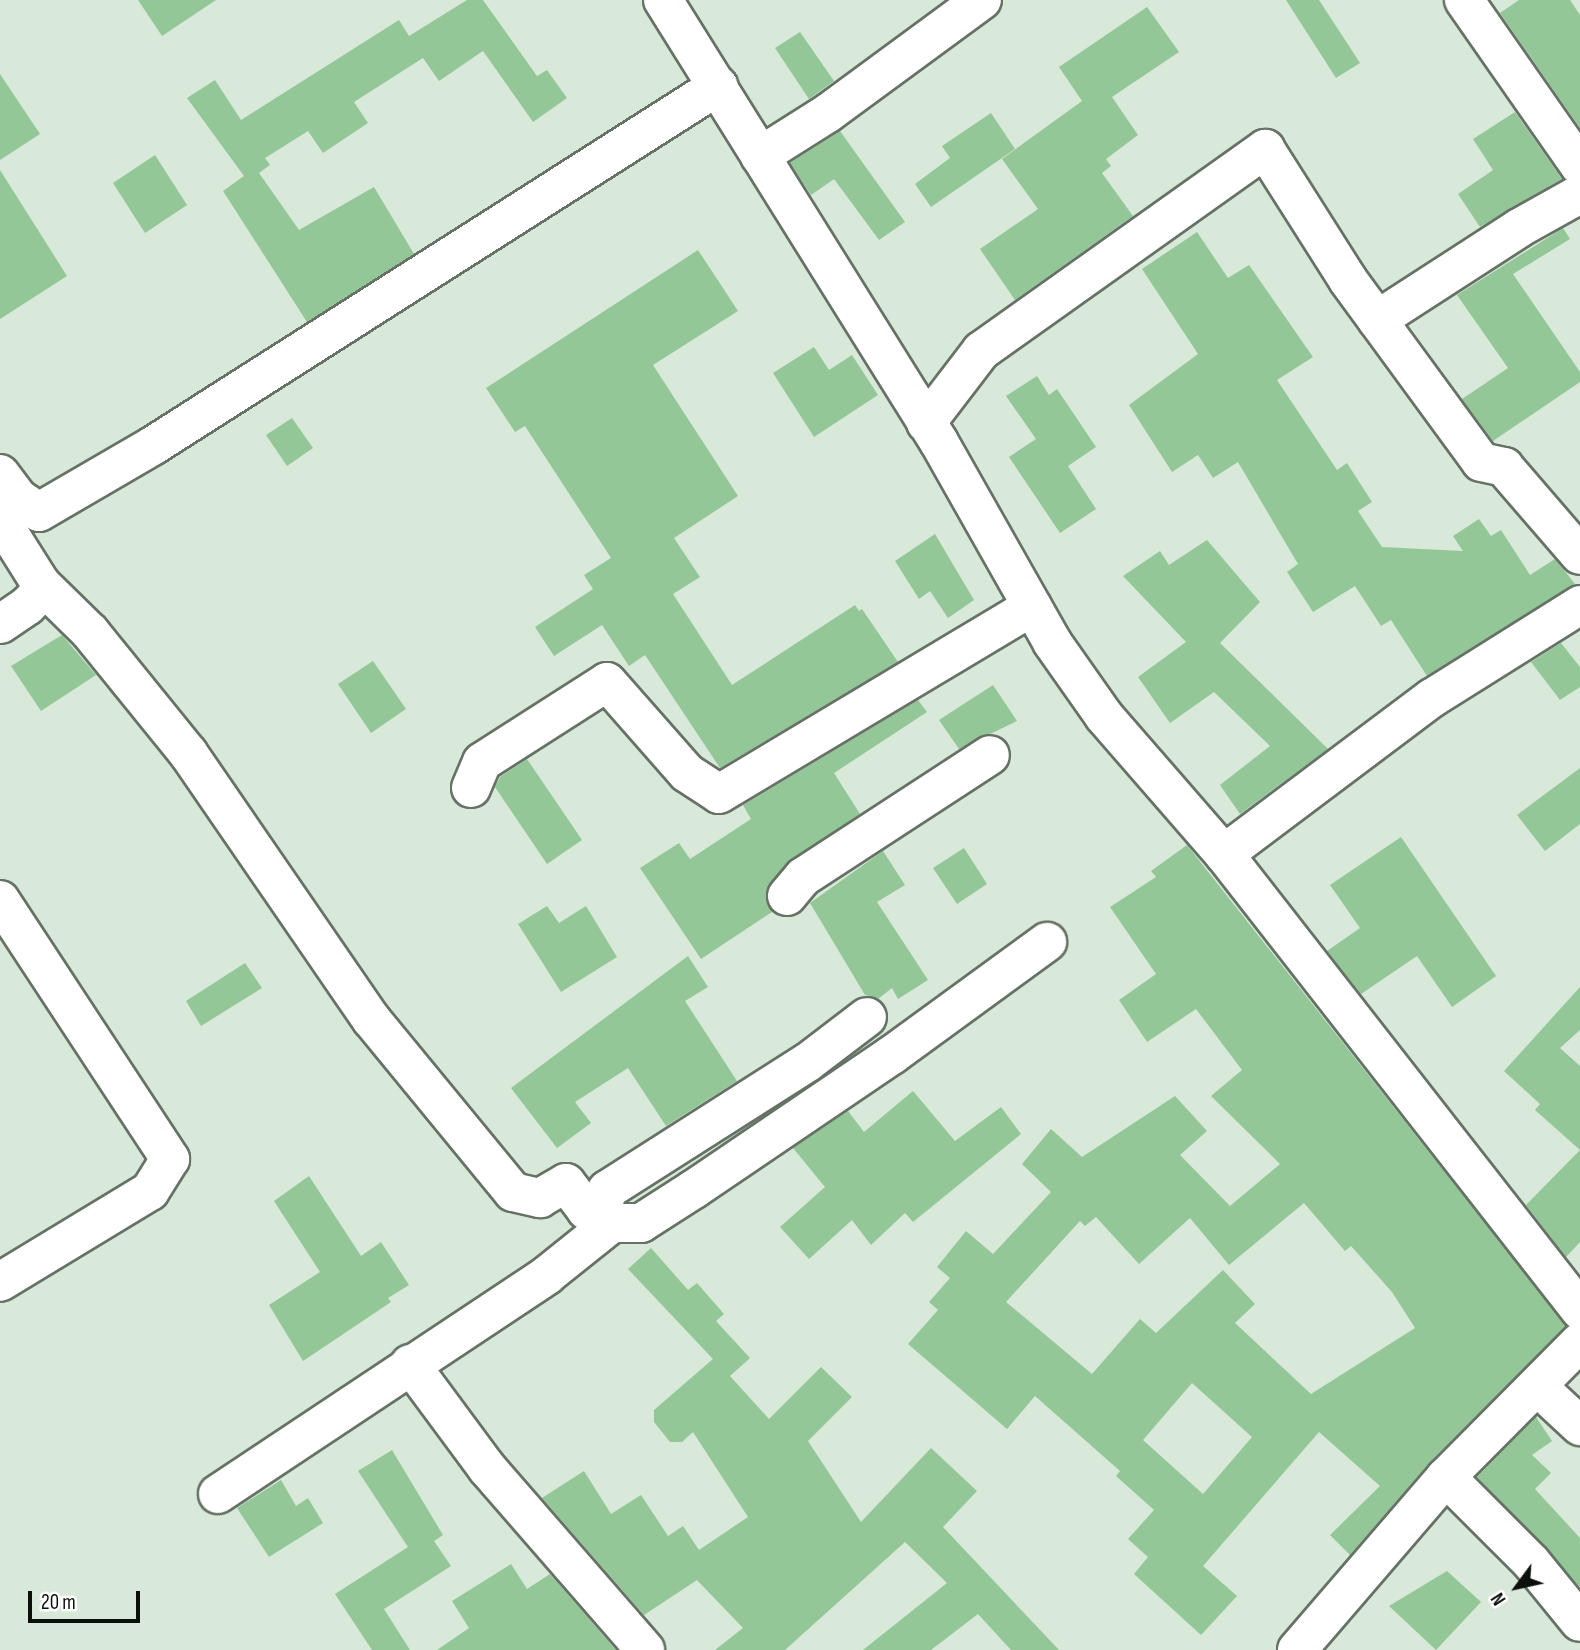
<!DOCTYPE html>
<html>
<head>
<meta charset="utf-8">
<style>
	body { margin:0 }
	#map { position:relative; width:1580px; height:1650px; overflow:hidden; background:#d8e8d9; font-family:"Sofia Sans Condensed",sans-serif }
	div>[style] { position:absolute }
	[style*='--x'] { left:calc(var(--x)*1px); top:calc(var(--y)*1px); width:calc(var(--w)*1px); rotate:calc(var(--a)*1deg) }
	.building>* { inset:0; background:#94c797 }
	.roads { filter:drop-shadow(2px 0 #657265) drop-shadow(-2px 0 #657265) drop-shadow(0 2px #657265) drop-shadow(0 -2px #657265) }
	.minor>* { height:38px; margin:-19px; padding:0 19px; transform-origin:19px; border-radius:19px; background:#fff }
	span { translate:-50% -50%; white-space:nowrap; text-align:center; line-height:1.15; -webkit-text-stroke:5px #fff; paint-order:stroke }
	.north { position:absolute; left:1482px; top:1552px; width:70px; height:70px; -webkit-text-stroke:5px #fff; paint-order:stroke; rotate:237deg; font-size:19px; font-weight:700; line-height:28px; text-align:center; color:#0b100b }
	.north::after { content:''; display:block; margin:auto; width:24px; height:32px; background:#0b100b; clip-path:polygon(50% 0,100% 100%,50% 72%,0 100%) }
	.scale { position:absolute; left:28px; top:1591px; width:112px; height:32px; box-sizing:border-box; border:4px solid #0b100b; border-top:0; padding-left:9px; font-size:21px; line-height:24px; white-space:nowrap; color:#0b100b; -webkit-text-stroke:5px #fff; paint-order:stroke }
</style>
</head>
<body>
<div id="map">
	<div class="building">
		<i style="clip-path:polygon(138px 0,216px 0,162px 36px)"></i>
		<i style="clip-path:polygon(467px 0,483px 0,537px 76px,547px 70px,567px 98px,533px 122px,483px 51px,439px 81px,423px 58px,354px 102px,368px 123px,323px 153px,308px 131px,265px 158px,270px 165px,259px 173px,299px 230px,374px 187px,414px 254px,307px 322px,223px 191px,244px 176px,187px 98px,215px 80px,241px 120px,399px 20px,409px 36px)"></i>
		<i style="clip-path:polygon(1286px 0,1319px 0,1360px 63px,1336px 78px)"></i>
		<i style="clip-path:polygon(1519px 0,1570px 0,1580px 15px,1580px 128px,1500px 13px)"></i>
		<i style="clip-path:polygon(1147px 7px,1179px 52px,1112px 97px,1138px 135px,1106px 159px,1111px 166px,1102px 173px,1133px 216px,1015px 300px,980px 249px,1038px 209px,1002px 159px,1082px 101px,1059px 67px)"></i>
		<i style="clip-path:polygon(800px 32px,834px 81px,809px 99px,775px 48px)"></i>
		<i style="clip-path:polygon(0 74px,40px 134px,0 160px)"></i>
		<i style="clip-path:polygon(1515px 112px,1562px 179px,1480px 227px,1458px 194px,1493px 170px,1473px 139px)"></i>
		<i style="clip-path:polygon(991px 113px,1015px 149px,931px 207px,915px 184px,950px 158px,942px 146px)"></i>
		<i style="clip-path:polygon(840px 131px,905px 222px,879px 240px,834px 179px,811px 195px,790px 163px)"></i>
		<i style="clip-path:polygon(155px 155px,187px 205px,145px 233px,113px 183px)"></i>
		<i style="clip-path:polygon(0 170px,67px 276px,0 319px)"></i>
		<i style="clip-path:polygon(1563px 228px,1570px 239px,1513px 274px,1580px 372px,1580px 382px,1493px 441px,1462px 399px,1508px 368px,1457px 295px)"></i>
		<i style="clip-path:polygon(1197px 232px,1228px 278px,1249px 265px,1313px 357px,1277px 380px,1337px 470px,1347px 463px,1372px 502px,1358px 511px,1382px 547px,1463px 551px,1453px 536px,1479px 519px,1491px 536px,1501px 530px,1530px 575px,1555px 559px,1575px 584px,1427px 676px,1391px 620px,1381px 626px,1355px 586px,1313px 612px,1287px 572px,1298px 564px,1238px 462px,1213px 478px,1198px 455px,1172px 472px,1129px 405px,1198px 354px,1142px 269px)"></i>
		<i style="clip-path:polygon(698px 250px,738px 311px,653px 365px,738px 496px,674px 538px,700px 577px,673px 594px,732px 685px,855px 605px,859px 611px,862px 609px,898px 662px,720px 768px,645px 655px,629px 666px,602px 625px,554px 656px,535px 627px,593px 589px,584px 575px,611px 558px,525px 426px,515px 432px,486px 388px)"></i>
		<i style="clip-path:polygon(814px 347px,829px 370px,852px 355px,878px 395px,814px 437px,773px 373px)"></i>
		<i style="clip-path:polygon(1037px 376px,1049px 395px,1057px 389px,1096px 447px,1068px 466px,1096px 509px,1060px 533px,1009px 457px,1036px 439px,1006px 396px)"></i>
		<i style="clip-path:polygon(292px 418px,313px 448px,287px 466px,266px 435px)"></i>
		<i style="clip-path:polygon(935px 534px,974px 600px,948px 618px,930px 591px,919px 599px,895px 561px)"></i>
		<i style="clip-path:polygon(1207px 540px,1260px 602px,1220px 643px,1328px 749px,1240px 814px,1220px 785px,1270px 746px,1214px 692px,1170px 723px,1138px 677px,1186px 642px,1123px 576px,1160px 551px,1169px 565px)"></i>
		<i style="clip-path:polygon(62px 635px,96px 675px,41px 711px,11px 666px)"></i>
		<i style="clip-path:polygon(1561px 643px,1580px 667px,1580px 687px,1560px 700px,1531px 662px)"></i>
		<i style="clip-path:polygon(373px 661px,406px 709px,371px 733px,338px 684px)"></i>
		<i style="clip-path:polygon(993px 685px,1017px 721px,959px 749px,939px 720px)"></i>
		<i style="clip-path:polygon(918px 700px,927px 712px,834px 773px,860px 814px,787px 863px,766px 892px,772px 912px,701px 959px,640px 868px,679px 843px,690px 859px,751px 819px,743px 805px)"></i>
		<i style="clip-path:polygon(527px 759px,582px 840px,547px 864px,495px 787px,500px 777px)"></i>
		<i style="clip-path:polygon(1580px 768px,1580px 824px,1545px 851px,1517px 815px)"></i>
		<i style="clip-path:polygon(1401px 837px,1496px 976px,1452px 1007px,1417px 956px,1361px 994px,1327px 951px,1360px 928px,1330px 885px)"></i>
		<i style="clip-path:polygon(evenodd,1187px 845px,1566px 1326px,1430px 1462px,1350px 1555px,1330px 1535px,1380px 1486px,1319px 1432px,1203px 1566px,1237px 1596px,1201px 1635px,1134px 1574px,1148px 1557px,1128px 1539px,1154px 1510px,1116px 1476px,1120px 1471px,1035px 1396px,1007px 1429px,908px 1344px,938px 1310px,929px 1302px,950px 1278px,937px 1267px,966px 1231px,993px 1254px,1051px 1192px,1022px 1164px,1051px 1129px,1082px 1157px,1175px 1096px,1207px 1131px,1180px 1155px,1230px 1206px,1280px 1164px,1211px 1096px,1242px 1070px,1196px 1009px,1147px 1042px,1119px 1000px,1156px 974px,1110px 907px,1156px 877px,1151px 871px,1187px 845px,1304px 1203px,1345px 1251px,1351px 1246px,1392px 1292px,1415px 1328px,1311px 1394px,1235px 1323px,1255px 1304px,1223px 1270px,1156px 1333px,1140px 1319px,1092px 1374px,1006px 1302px,1080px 1221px,1085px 1226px,1096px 1217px,1139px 1264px,1190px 1218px,1229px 1265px,1304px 1203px,1187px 845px,1192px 1383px,1252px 1437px,1203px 1494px,1143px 1440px,1192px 1383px)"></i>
		<i style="clip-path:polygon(964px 848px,987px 884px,957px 904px,933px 868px)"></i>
		<i style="clip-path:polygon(883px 851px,905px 885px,877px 902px,928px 980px,898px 999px,892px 988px,878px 999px,865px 995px,810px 903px)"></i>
		<i style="clip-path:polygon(547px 906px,559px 923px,586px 906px,617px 957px,561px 992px,518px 924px)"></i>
		<i style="clip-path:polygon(688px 956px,708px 987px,685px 1001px,737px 1081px,666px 1126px,628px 1068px,575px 1102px,591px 1123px,557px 1148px,511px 1088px)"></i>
		<i style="clip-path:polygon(245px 963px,262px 988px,201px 1026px,186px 1001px)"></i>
		<i style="clip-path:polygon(1580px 987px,1580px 1030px,1560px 1048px,1580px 1066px,1580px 1242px,1566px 1257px,1526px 1205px,1580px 1150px,1535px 1110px,1540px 1104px,1504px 1071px)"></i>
		<i style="clip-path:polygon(913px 1091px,955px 1141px,1001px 1107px,1021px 1134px,913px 1222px,905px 1213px,871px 1245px,852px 1220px,809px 1259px,780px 1227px,825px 1187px,793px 1148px,848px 1111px,864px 1132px)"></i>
		<i style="clip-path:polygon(309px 1176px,361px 1256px,381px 1242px,409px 1285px,388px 1298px,391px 1302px,303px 1361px,269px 1305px,320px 1272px,274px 1201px)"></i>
		<i style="clip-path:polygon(651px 1248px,688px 1290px,697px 1283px,724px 1314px,716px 1321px,750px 1358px,730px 1376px,769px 1419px,821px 1367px,852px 1397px,808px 1441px,861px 1522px,931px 1448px,977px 1491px,943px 1527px,1059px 1650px,1011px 1650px,978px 1614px,931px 1650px,863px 1650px,947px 1583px,905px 1542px,785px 1650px,715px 1650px,743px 1628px,697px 1580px,644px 1615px,542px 1498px,584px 1471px,611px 1514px,641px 1495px,668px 1536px,683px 1526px,699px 1550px,748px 1517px,693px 1432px,682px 1442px,670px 1442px,654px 1422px,654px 1410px,713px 1359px,628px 1269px)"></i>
		<i style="clip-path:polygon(1536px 1417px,1552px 1441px,1532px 1455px,1551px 1473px,1535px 1489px,1580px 1538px,1580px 1587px,1477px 1477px)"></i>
		<i style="clip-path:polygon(392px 1450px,443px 1535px,434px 1541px,451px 1566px,384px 1609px,410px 1650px,372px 1650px,335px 1594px,408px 1547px,358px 1471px)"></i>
		<i style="clip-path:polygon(281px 1480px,296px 1506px,308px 1498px,323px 1523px,269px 1557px,237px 1508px)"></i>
		<i style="clip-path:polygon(511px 1564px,527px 1589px,550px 1574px,616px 1650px,437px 1650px,469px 1628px,452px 1601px)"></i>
		<i style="clip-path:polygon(1447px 1571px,1481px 1602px,1436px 1650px,1389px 1606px)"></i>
	</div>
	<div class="roads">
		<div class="minor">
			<i style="--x:663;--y:0;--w:521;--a:58.02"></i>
			<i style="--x:939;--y:442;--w:230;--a:60.5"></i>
			<i style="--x:1052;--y:642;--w:90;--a:54.9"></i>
			<i style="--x:1104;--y:716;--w:183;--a:49"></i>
			<i style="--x:1224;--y:854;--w:579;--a:52.02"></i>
			<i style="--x:1464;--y:0;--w:203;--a:55.1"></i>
			<i style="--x:760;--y:156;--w:80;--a:-32.3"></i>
			<i style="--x:828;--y:113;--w:191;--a:-36.3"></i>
			<i style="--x:1377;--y:320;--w:169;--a:-32.9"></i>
			<i style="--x:1519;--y:228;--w:70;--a:-29.1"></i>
			<i style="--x:926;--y:423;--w:91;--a:-52.6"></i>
			<i style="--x:981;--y:351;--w:349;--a:-35.4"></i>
			<i style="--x:1265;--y:149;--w:155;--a:57.6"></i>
			<i style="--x:1348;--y:280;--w:225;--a:53.8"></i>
			<i style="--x:1481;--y:462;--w:24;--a:12"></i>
			<i style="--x:1504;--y:467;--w:116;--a:49.2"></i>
			<i style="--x:0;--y:474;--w:30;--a:53"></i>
			<i style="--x:18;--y:498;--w:25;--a:34"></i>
			<i style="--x:39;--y:512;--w:133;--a:-30.2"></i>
			<i style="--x:154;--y:445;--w:669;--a:-32.48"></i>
			<i style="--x:0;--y:519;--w:77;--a:57.8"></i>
			<i style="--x:41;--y:584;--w:10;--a:101"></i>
			<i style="--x:39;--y:594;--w:17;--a:135"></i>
			<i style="--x:27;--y:606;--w:32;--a:146"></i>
			<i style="--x:41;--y:584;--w:69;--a:44.4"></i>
			<i style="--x:90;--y:632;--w:156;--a:51"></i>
			<i style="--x:188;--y:753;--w:323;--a:55.5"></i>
			<i style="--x:371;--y:1019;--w:224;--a:50.6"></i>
			<i style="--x:513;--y:1192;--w:28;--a:13"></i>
			<i style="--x:540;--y:1198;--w:30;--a:-30"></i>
			<i style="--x:566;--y:1183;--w:34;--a:53"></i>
			<i style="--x:586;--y:1210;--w:29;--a:27"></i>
			<i style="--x:471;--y:788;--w:28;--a:-67"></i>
			<i style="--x:482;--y:762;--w:148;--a:-32.6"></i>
			<i style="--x:607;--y:682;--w:121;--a:48.7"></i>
			<i style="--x:687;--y:773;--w:38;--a:33"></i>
			<i style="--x:719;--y:794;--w:365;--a:-30.9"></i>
			<i style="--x:1224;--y:854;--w:260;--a:-36.9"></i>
			<i style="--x:1432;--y:698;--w:175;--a:-32.1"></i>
			<i style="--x:787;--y:896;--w:25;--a:-50"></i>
			<i style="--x:803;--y:877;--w:223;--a:-33.1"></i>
			<i style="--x:0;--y:900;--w:310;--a:56.7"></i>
			<i style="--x:170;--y:1159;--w:38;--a:122"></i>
			<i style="--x:150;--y:1191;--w:175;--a:148.8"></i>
			<i style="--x:600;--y:1217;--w:28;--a:-75"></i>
			<i style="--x:607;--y:1190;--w:238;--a:-32.5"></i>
			<i style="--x:808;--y:1062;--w:74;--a:-37.3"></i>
			<i style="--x:410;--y:1364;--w:129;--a:53.5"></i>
			<i style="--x:487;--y:1468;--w:241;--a:49"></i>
			<i style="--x:1537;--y:1386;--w:59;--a:42.9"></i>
			<i style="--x:1446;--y:1477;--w:120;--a:45"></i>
			<i style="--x:1531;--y:1562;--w:77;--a:50.8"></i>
			<i style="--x:218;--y:1494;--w:395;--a:-33.6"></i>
			<i style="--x:547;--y:1275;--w:83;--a:-38.7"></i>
			<i style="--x:612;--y:1223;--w:29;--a:0"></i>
			<i style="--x:641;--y:1223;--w:63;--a:-32.7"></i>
			<i style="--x:694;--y:1189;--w:239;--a:-34.1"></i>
			<i style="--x:892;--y:1055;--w:192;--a:-36.1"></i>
			<i style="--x:1297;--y:1650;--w:228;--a:-49.3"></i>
			<i style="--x:1446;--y:1477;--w:190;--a:-45.2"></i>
		</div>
	</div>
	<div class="north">N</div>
	<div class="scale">20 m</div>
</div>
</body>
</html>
